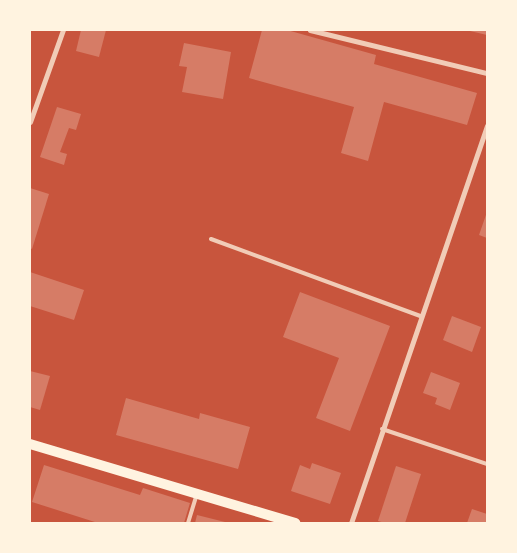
<!DOCTYPE html>
<html>
<head>
<meta charset="utf-8">
<style>
	body { margin:0 }
	#map { position:relative; width:517px; height:553px; overflow:hidden; background:#c8553d; font-family:"Times New Roman",serif }
	div>[style] { position:absolute }
	[style*='--x'] { left:calc(var(--x)*1px); top:calc(var(--y)*1px); width:calc(var(--w)*1px); rotate:calc(var(--a)*1deg) }
	.building>* { inset:0; background:#d67c66 }
	.service>* { height:4px; margin:-2px; padding:0 2px; transform-origin:2px; border-radius:2px; background:#f1ccb7 }
	.minor>* { height:5px; margin:-2.5px; padding:0 2.5px; transform-origin:2.5px; border-radius:2.5px; background:#f1ccb7 }
	.secondary>* { height:10px; margin:-5px; padding:0 5px; transform-origin:5px; border-radius:5px; background:#fff3e0 }
	span { translate:-50% -50%; white-space:nowrap; text-align:center; line-height:1.15; -webkit-text-stroke:5px #fff3e0; paint-order:stroke }
	.frame { position:absolute; inset:0; border:31px solid #fff3e0; pointer-events:none }
</style>
</head>
<body>
<div id="map">
	<div class="building">
		<i style="clip-path:polygon(81px 30px,106px 30px,99px 57px,76px 51px)"></i>
		<i style="clip-path:polygon(262px 30px,287px 30px,376px 55px,374px 64px,477px 93px,467px 125px,384px 102px,368px 161px,341px 153px,354px 107px,249px 78px)"></i>
		<i style="clip-path:polygon(487px 30px,487px 35px,470px 31px,470px 30px)"></i>
		<i style="clip-path:polygon(184px 43px,231px 52px,223px 99px,182px 92px,187px 67px,179px 66px)"></i>
		<i style="clip-path:polygon(57px 107px,81px 114px,76px 130px,69px 128px,60px 152px,67px 154px,64px 165px,40px 157px)"></i>
		<i style="clip-path:polygon(30px 188px,49px 194px,32px 249px,30px 248px)"></i>
		<i style="clip-path:polygon(487px 212px,487px 238px,479px 235px)"></i>
		<i style="clip-path:polygon(30px 272px,84px 290px,74px 320px,30px 306px)"></i>
		<i style="clip-path:polygon(300px 292px,390px 326px,350px 431px,316px 418px,339px 358px,283px 337px)"></i>
		<i style="clip-path:polygon(452px 316px,481px 327px,472px 352px,443px 340px)"></i>
		<i style="clip-path:polygon(30px 371px,50px 376px,40px 410px,30px 407px)"></i>
		<i style="clip-path:polygon(431px 372px,460px 383px,450px 410px,435px 404px,437px 398px,423px 393px)"></i>
		<i style="clip-path:polygon(126px 398px,199px 419px,200px 413px,250px 427px,238px 469px,116px 435px)"></i>
		<i style="clip-path:polygon(312px 463px,341px 473px,330px 504px,291px 491px,300px 465px,310px 469px)"></i>
		<i style="clip-path:polygon(44px 465px,140px 495px,143px 488px,190px 503px,184px 523px,98px 523px,32px 502px)"></i>
		<i style="clip-path:polygon(396px 466px,421px 474px,405px 523px,385px 523px,378px 521px)"></i>
		<i style="clip-path:polygon(472px 509px,487px 514px,487px 523px,467px 523px)"></i>
		<i style="clip-path:polygon(197px 515px,225px 522px,225px 523px,195px 523px)"></i>
	</div>
	<div class="service">
		<i style="--x:211;--y:239;--w:223;--a:20.2"></i>
		<i style="--x:382;--y:429;--w:111;--a:18.4"></i>
		<i style="--x:188;--y:523;--w:30;--a:-73"></i>
	</div>
	<div class="minor">
		<i style="--x:310;--y:30;--w:182;--a:13.7"></i>
		<i style="--x:30;--y:122;--w:98;--a:-70.3"></i>
		<i style="--x:351;--y:523;--w:420;--a:-71.1"></i>
	</div>
	<div class="secondary">
		<i style="--x:30;--y:444;--w:277;--a:16.6"></i>
	</div>
	<div class="frame"></div>
</div>
</body>
</html>
